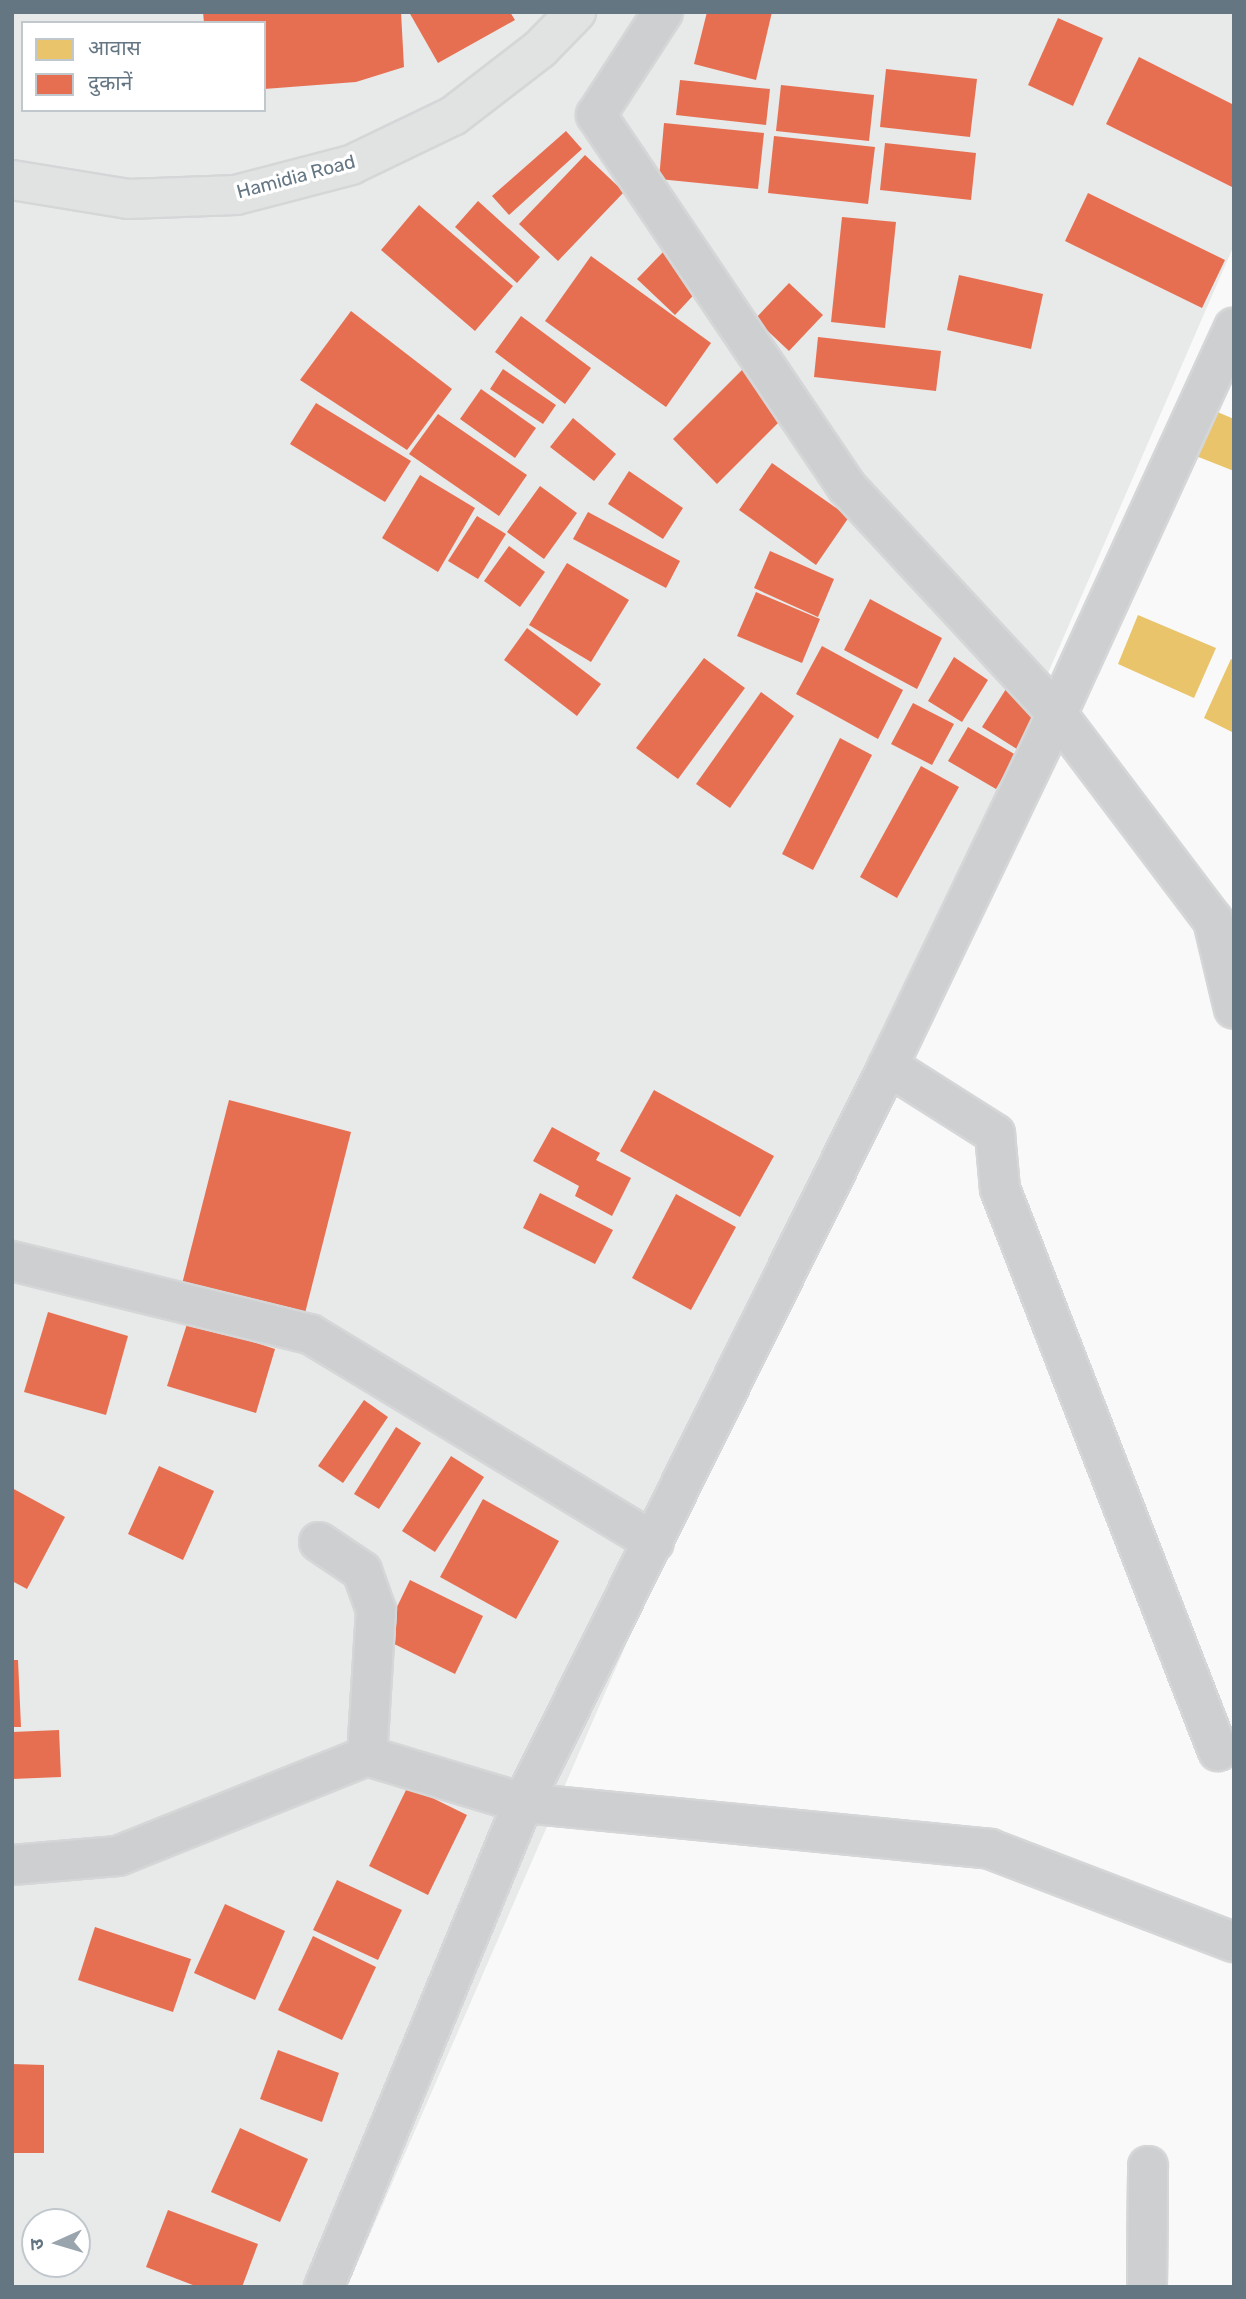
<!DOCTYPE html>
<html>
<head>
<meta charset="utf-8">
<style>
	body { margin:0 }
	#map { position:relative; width:1246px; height:2299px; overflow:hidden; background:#f9f9f9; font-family:Rubik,"Noto Sans Devanagari",sans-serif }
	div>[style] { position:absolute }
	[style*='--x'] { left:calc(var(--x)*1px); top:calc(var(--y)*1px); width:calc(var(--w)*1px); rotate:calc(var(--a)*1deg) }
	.built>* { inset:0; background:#e8e9e9 }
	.homes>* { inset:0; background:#e9c46a }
	.shops>* { inset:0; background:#e76f51 }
	.roads { filter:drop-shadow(2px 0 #d5d6d7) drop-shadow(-2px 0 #d5d6d7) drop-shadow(0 2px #d5d6d7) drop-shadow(0 -2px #d5d6d7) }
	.minor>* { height:38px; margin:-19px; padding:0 19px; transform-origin:19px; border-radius:19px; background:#cecfd0 }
	.tertiary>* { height:38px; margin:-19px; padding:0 19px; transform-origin:19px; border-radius:19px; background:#cecfd0 }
	.secondary>* { height:38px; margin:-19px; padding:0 19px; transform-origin:19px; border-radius:19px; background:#e1e2e2 }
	span { translate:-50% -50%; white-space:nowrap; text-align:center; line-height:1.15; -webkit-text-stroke:7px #fff; paint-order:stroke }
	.street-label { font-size:19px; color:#657683 }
	.frame { position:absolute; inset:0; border:14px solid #657683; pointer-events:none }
	.legend { position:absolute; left:21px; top:21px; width:245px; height:91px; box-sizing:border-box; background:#fff; border:2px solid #c1c8cd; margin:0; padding:9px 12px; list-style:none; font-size:21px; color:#657683 }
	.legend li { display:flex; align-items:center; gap:14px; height:35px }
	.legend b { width:35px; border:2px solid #c1c8cd }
	.north { position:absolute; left:21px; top:2208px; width:70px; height:70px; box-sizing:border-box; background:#fff; border:2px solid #c1c8cd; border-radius:50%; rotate:266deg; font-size:19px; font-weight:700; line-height:28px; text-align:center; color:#657683 }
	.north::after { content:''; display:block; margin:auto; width:24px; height:32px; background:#99a4ac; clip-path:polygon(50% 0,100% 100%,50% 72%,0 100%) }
</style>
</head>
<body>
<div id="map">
	<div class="built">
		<i style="clip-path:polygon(evenodd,12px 12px,1234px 12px,1234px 245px,347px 2287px,12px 2287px,12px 12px,23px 23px,264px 23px,264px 110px,23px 110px,23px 23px,12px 12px,35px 2222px,77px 2222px,77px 2264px,35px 2264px,35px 2222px)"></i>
	</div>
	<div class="homes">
		<i style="clip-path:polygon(1215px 411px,1234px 419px,1234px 471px,1196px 456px)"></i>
		<i style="clip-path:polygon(1138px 615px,1216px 648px,1194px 698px,1118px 664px)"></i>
		<i style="clip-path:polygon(1231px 659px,1234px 661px,1234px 733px,1204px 718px)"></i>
	</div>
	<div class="shops">
		<i style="clip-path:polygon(203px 12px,401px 12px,404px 67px,356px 82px,264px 89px,264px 23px,204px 23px)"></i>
		<i style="clip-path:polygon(409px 12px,510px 12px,515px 20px,438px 63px)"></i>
		<i style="clip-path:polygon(707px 12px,772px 12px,756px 80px,694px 64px)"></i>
		<i style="clip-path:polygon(1058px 18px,1103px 38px,1073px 106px,1028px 85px)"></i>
		<i style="clip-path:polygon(1139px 57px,1234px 105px,1234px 188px,1106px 124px)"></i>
		<i style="clip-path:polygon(886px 69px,977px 79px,970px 137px,880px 127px)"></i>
		<i style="clip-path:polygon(680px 80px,770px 89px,766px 125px,676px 115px)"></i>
		<i style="clip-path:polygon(781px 85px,874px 95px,869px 141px,776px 131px)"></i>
		<i style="clip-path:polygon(664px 123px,764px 133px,758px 189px,659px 179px)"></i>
		<i style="clip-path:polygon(566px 131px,582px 149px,509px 215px,492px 196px)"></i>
		<i style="clip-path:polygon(774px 136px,875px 147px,868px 204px,768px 193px)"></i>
		<i style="clip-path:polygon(885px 143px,976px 153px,971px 200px,880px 190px)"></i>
		<i style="clip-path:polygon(585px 155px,624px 192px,558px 261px,519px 224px)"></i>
		<i style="clip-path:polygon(1088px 193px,1225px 260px,1202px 308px,1065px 241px)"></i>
		<i style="clip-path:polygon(478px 201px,540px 257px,517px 283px,455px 227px)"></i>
		<i style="clip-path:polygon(419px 205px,513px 286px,475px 331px,381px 250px)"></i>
		<i style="clip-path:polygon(842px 217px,896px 222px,885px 328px,831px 322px)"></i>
		<i style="clip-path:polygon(665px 250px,703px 285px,675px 315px,637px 279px)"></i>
		<i style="clip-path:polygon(591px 256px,711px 343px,666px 407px,545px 321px)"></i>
		<i style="clip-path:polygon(959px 275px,1043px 294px,1031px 349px,947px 330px)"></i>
		<i style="clip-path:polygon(789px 283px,823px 315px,789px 351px,755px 319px)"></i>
		<i style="clip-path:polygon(351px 311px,452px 389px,407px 450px,300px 380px)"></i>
		<i style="clip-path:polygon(521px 316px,591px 368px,565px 404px,495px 352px)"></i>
		<i style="clip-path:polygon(818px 337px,941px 351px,936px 391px,814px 377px)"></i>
		<i style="clip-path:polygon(745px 367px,789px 412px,717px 484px,673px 439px)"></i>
		<i style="clip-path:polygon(503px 369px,556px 405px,543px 424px,490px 389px)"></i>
		<i style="clip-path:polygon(481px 389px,536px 428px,515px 458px,460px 419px)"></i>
		<i style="clip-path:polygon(316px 403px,411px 461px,385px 502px,290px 444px)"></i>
		<i style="clip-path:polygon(438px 414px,527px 475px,499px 516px,409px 454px)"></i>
		<i style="clip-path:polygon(573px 418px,616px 454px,594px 481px,550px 447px)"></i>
		<i style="clip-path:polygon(772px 463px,849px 517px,816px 565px,739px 510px)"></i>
		<i style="clip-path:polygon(629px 471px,683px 508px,663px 539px,608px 504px)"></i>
		<i style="clip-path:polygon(420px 475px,475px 508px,438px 572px,382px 538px)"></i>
		<i style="clip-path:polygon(540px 486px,577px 513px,544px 559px,507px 532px)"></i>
		<i style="clip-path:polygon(588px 512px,680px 561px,666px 588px,573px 539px)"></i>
		<i style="clip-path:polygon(477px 516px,506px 534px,478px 579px,448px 561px)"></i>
		<i style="clip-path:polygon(509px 546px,545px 572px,520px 607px,484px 581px)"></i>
		<i style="clip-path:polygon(770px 551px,834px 579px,818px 617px,754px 588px)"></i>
		<i style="clip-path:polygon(567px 563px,629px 600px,591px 662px,529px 625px)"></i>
		<i style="clip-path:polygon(756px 592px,820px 619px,802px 663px,737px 636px)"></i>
		<i style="clip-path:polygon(870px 599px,942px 638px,917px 689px,844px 650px)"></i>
		<i style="clip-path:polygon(527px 628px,601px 684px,577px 716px,504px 660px)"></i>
		<i style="clip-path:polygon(822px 646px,903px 690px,878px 739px,796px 694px)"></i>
		<i style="clip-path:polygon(954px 657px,988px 680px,962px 722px,928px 701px)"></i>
		<i style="clip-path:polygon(704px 658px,745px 688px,678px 779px,636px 748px)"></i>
		<i style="clip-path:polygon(1006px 689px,1044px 712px,1020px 751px,982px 727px)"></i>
		<i style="clip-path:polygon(761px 692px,794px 716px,730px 808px,696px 784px)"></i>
		<i style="clip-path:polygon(913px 703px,954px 724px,932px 765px,891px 744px)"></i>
		<i style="clip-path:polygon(968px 727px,1016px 755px,996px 789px,948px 761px)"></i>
		<i style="clip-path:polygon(840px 738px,872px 755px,813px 870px,782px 854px)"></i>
		<i style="clip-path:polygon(921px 766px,959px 787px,897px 898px,860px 877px)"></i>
		<i style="clip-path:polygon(654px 1090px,774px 1156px,740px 1217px,620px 1151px)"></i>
		<i style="clip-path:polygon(229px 1100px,351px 1132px,303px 1321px,181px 1288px)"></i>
		<i style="clip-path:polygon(552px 1127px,600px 1153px,596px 1160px,631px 1178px,612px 1216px,575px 1196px,579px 1186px,533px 1161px)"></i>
		<i style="clip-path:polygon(540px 1193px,613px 1230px,595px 1264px,523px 1228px)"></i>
		<i style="clip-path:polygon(676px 1194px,736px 1227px,691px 1310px,632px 1278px)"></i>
		<i style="clip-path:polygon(48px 1312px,128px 1336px,106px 1415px,24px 1392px)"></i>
		<i style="clip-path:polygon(188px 1321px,275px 1349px,256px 1413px,167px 1386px)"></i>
		<i style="clip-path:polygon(364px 1400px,388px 1417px,343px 1483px,318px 1466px)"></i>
		<i style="clip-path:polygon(396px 1427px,421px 1443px,379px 1509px,354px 1494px)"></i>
		<i style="clip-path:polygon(451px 1456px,484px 1477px,435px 1552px,402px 1531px)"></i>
		<i style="clip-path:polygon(159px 1466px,214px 1491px,183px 1560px,128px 1534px)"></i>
		<i style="clip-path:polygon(12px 1488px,65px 1517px,27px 1589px,12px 1581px)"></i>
		<i style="clip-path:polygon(483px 1499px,559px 1541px,516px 1619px,440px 1577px)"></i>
		<i style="clip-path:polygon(410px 1580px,483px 1616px,455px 1674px,382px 1638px)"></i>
		<i style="clip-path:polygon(12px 1660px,18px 1660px,21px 1727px,12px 1727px)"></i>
		<i style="clip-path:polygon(59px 1730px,61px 1777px,12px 1779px,12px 1732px)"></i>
		<i style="clip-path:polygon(408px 1786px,467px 1815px,428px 1895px,369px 1866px)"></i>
		<i style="clip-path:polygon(337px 1880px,402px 1910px,378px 1960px,313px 1930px)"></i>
		<i style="clip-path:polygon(225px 1904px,285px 1931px,255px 2000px,194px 1973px)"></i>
		<i style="clip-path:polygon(95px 1927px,191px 1959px,173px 2012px,78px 1980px)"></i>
		<i style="clip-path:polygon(313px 1936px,376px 1967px,342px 2040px,278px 2010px)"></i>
		<i style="clip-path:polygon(278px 2050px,339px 2073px,322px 2122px,260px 2099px)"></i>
		<i style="clip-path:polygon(12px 2064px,44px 2065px,44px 2153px,12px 2153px)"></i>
		<i style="clip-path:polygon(240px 2128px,308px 2159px,280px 2222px,211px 2192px)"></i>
		<i style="clip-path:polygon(168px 2210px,258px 2244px,242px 2287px,198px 2287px,146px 2267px)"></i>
	</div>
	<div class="roads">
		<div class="minor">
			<i style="--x:663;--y:12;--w:123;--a:123"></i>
			<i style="--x:596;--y:115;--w:449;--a:56"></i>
			<i style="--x:847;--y:487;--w:309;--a:47.2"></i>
			<i style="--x:1057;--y:714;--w:258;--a:52.9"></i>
			<i style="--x:1213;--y:920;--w:91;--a:76.7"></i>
			<i style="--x:888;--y:1066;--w:127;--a:32.4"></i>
			<i style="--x:995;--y:1134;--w:55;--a:84.8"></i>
			<i style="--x:1000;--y:1189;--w:603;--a:68.8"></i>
			<i style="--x:12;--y:1261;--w:307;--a:13.8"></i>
			<i style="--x:310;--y:1334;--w:402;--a:31.2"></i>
			<i style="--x:319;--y:1542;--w:52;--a:34"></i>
			<i style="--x:362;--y:1571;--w:41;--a:70.3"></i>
			<i style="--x:376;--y:1610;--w:146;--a:93.5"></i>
			<i style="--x:12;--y:1865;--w:106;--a:-4.9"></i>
			<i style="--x:118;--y:1856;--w:268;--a:-21.9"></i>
			<i style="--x:367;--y:1756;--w:163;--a:16.8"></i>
			<i style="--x:523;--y:1803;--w:469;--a:5.6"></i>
			<i style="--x:990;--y:1849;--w:261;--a:20.9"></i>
			<i style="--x:1147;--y:2287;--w:121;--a:-89.5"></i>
		</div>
		<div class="tertiary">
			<i style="--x:324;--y:2287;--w:523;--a:-67.65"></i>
			<i style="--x:523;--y:1803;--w:822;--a:-63.65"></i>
			<i style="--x:888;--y:1066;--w:390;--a:-64.4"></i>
			<i style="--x:1057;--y:714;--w:425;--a:-65.4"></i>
		</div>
		<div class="secondary">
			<i style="--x:12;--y:180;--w:118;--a:9.3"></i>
			<i style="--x:128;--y:199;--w:108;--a:-2.1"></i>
			<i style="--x:236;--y:195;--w:119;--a:-14.6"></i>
			<i style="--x:351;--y:165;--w:113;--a:-25.7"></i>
			<i style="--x:453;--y:116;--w:110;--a:-37.6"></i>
			<i style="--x:540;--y:49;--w:52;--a:-45.8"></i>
		</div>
	</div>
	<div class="street-label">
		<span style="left:296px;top:177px;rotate:-15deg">Hamidia Road</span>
	</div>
	<div class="frame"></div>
	<ul class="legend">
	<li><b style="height:19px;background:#e9c46a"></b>आवास</li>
	<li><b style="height:19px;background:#e76f51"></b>दुकानें</li>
	</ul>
	<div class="north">उ</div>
</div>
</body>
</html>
